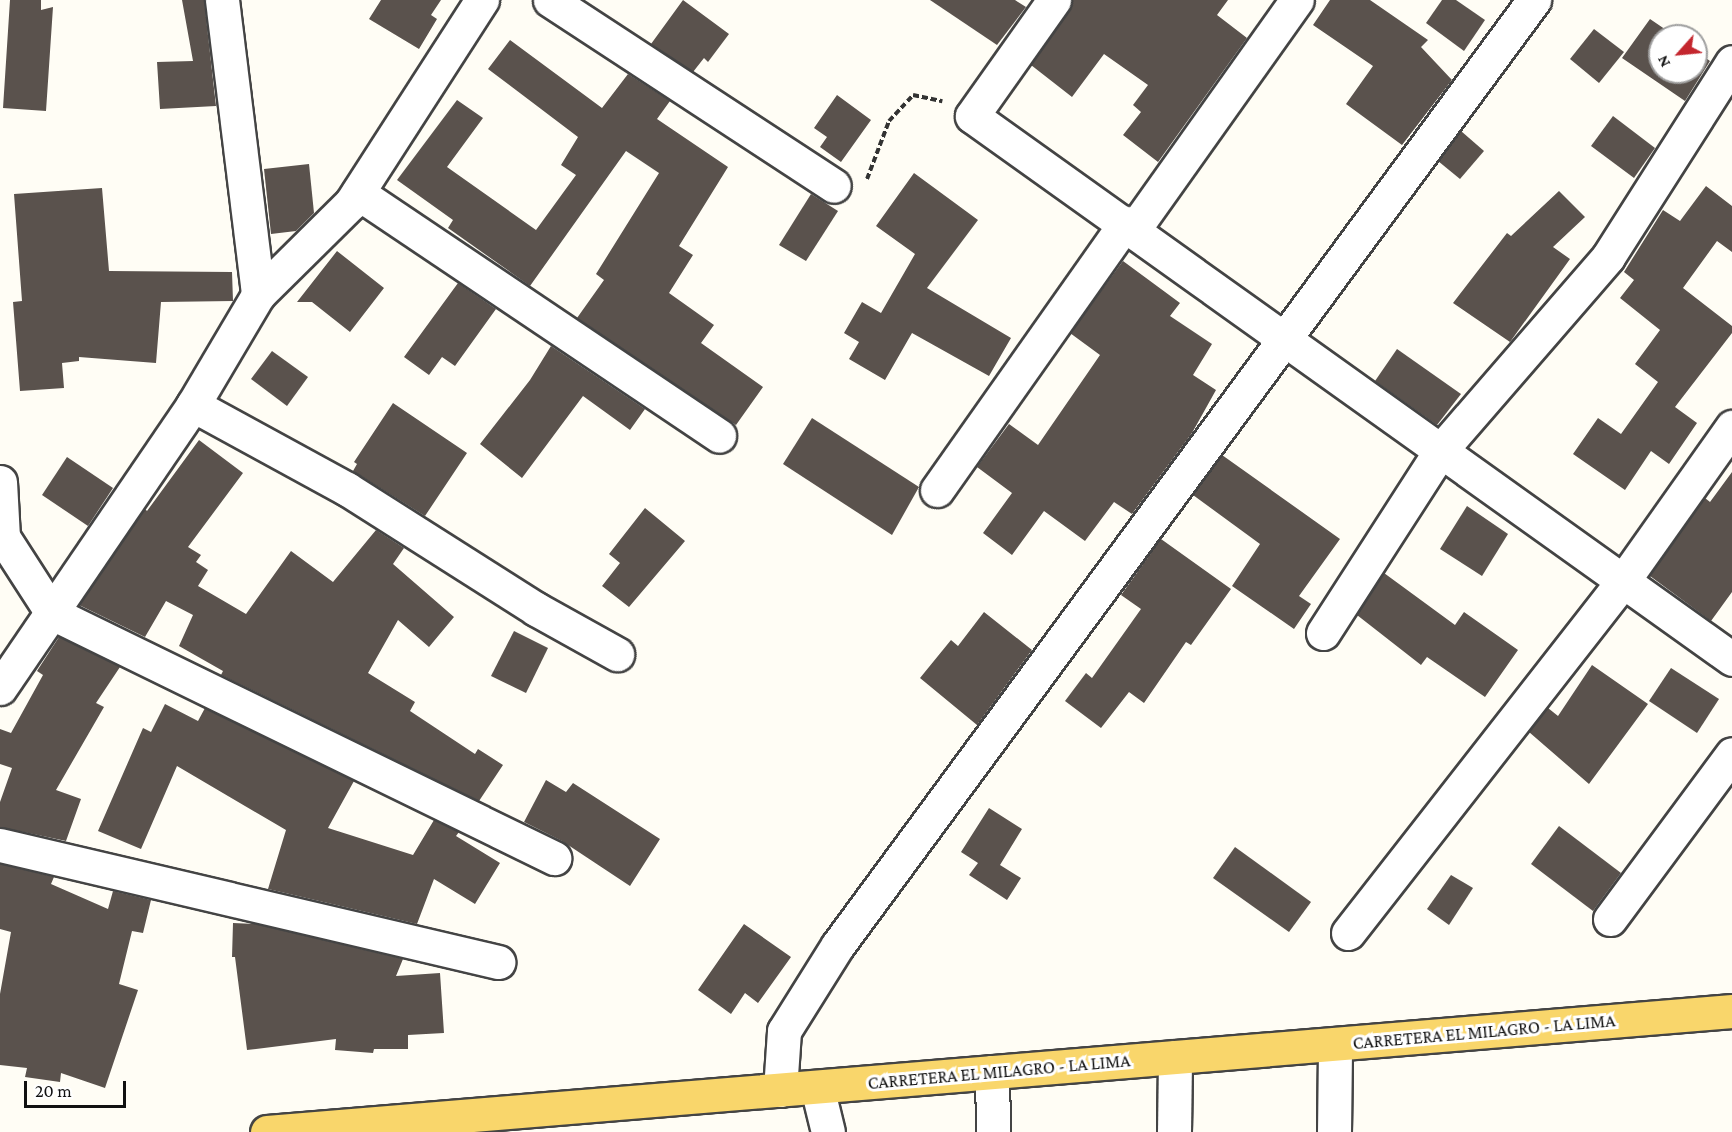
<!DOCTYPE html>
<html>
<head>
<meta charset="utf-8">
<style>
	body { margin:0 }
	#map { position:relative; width:1732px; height:1132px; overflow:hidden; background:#fffdf5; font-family:"Crimson Pro",serif }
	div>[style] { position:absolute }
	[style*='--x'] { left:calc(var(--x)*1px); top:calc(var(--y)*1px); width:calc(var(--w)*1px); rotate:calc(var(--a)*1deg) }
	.building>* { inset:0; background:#5a524d }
	.path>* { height:4px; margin-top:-2px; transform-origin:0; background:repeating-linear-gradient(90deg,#333 0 6px,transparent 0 9px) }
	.roads { filter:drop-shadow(2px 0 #444) drop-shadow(-2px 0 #444) drop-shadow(0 2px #444) drop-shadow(0 -2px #444) }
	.minor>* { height:33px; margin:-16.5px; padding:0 16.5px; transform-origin:16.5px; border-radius:16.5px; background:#fff }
	.major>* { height:33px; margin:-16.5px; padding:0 16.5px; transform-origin:16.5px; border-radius:16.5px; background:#f9d66b }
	span { translate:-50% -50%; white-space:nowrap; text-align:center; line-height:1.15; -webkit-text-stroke:6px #fff; paint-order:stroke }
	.street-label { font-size:18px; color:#111 }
	.north { position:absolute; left:1648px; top:24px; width:60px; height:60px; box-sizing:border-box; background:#fff; border:2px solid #a0a0a0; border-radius:50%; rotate:243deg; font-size:16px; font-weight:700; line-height:24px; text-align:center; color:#111 }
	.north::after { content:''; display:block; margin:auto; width:21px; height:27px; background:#c4262e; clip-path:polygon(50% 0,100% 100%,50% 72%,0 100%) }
	.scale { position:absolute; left:24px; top:1081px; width:102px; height:27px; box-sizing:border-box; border:3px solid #111; border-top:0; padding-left:8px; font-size:18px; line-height:21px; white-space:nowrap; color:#111; -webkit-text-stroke:4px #fff; paint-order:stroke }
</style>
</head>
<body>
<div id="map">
	<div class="building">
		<i style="clip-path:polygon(10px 0,41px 0,41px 10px,53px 7px,46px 111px,3px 108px)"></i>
		<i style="clip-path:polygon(182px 0,204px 0,216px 106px,160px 109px,157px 62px,193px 61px)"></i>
		<i style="clip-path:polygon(381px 0,441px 0,431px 15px,437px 19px,419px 49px,369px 19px)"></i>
		<i style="clip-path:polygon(683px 0,729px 34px,708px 62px,704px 58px,693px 72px,651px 44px)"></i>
		<i style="clip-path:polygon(930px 0,1015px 0,1026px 7px,997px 45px)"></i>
		<i style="clip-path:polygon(1072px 0,1228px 0,1217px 15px,1247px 38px,1158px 162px,1123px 135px,1141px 112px,1133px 105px,1148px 85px,1104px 54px,1072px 97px,1031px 65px,1069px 11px)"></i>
		<i style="clip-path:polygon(1330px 0,1370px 0,1428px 40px,1421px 47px,1452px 80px,1402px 145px,1346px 104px,1373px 66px,1313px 25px)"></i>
		<i style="clip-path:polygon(1442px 0,1456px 0,1485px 20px,1464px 51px,1426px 23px)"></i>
		<i style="clip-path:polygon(1650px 19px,1675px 36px,1660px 36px,1660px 72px,1696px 72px,1696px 51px,1710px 61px,1685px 101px,1622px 58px)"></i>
		<i style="clip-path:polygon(1594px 29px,1624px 52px,1599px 83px,1570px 59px)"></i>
		<i style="clip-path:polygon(510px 40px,602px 108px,628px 74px,670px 101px,657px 119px,728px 167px,679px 246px,693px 255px,669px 293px,714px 325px,701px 343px,763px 387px,736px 425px,577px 318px,604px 280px,596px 274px,659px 173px,626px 151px,530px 286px,448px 228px,453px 220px,397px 180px,457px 100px,483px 118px,447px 167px,536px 230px,576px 175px,561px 165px,578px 137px,488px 69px)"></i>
		<i style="clip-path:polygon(837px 95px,871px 120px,841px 162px,820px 147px,827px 137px,814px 128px)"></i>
		<i style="clip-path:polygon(1613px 116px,1655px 148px,1634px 178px,1591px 146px)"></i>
		<i style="clip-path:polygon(1461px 131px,1484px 151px,1460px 179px,1438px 161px)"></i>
		<i style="clip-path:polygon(309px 164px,314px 213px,296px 231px,271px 234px,264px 169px)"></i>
		<i style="clip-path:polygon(914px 173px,978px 220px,927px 288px,1011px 338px,989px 376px,912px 333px,885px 380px,849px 359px,859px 342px,844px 333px,862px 302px,881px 313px,915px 254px,876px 226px)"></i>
		<i style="clip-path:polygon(1706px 186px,1732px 206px,1732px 252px,1717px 241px,1683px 288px,1732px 326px,1732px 333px,1675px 407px,1697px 423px,1669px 464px,1651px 451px,1625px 490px,1573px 454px,1598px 418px,1621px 434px,1658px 382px,1635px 364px,1660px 330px,1620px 298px,1634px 280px,1624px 272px,1663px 210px,1680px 221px)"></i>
		<i style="clip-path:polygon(102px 188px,109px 271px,232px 272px,233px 301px,161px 302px,156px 363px,79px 357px,79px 361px,62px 363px,64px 388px,20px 391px,13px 302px,22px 301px,14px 194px)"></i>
		<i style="clip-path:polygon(1559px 191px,1585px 217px,1553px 247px,1570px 259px,1510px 342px,1453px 303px,1507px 233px,1511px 236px)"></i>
		<i style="clip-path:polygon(811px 194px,838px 211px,806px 261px,779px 245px)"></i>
		<i style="clip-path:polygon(337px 251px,384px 288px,350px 332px,312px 302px,297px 302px)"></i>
		<i style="clip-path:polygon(1123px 261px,1180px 303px,1170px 316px,1212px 344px,1193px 375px,1216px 390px,1192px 433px,1132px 514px,1114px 502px,1085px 541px,1044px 511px,1012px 555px,983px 533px,1012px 493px,977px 467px,1009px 424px,1038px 445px,1100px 355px,1070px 333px)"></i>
		<i style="clip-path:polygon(458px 283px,496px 309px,455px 366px,442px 357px,429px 375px,404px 357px)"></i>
		<i style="clip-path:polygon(551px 346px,645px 409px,630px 430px,583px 396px,522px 478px,480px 444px,530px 380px)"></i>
		<i style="clip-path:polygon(1397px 349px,1461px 394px,1437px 425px,1375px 381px)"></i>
		<i style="clip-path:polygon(272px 351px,308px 377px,287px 406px,251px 379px)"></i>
		<i style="clip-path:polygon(393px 403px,467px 453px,425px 516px,353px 471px,357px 464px,354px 462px)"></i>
		<i style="clip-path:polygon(812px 418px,919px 487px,892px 535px,783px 464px)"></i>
		<i style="clip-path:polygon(199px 440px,243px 473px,188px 547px,201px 555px,196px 562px,208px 570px,198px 586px,246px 614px,291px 551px,333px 582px,376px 530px,404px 548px,393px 564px,454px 617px,429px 647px,398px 620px,368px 673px,415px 702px,410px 711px,475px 754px,478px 749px,503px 765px,479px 801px,221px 675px,223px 671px,179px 646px,193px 615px,166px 601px,145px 637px,79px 605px,145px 509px,147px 511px)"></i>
		<i style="clip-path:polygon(1222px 455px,1340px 539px,1299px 596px,1311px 604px,1294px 629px,1232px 586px,1260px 544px,1193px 495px)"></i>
		<i style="clip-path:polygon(67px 457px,113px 488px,88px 526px,42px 495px)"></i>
		<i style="clip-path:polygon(1732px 472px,1732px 592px,1711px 621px,1650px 576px,1705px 498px,1710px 502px)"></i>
		<i style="clip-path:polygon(1467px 506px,1508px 534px,1482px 576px,1440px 549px)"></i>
		<i style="clip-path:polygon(645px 508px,685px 541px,629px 607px,602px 586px,620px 563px,609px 554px)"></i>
		<i style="clip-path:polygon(1161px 539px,1231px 589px,1191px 645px,1186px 642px,1144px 703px,1129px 692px,1101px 728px,1065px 701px,1086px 673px,1092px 678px,1141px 609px,1121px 595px)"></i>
		<i style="clip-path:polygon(1384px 573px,1455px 625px,1464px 612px,1518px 650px,1485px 697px,1427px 657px,1421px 665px,1357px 615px)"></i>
		<i style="clip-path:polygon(984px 612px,1032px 650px,977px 725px,920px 678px,951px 640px,958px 646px)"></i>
		<i style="clip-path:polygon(514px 631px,548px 648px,526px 693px,491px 676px)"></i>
		<i style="clip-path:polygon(59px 637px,120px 667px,96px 703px,104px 707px,56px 790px,81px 799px,66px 841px,0 827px,0 802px,12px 768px,0 764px,0 729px,11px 733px,43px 675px,37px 671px)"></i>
		<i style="clip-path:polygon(1592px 665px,1648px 704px,1589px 784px,1529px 732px,1548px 708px,1558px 716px)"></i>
		<i style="clip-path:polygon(1671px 668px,1719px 699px,1697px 733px,1649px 701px)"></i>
		<i style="clip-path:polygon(165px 704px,198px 721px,205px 708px,354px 781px,328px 828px,413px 855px,434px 820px,459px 832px,456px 836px,500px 863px,475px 904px,434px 879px,417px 924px,268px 889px,286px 830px,177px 766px,141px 849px,98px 831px,143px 728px,151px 732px)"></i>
		<i style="clip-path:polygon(546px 780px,566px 792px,573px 783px,660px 839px,630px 886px,562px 841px,524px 822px)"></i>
		<i style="clip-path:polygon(989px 808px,1022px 829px,1000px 865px,1021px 878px,1007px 900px,969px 875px,978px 863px,961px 852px)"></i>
		<i style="clip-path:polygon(1559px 826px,1621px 873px,1593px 911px,1531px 864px)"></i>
		<i style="clip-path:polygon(1235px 847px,1311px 902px,1289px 932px,1213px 878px)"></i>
		<i style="clip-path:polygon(0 864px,54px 877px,51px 884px,108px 909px,113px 891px,151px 900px,143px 933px,132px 931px,119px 984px,138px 990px,105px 1088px,61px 1073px,60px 1082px,25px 1077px,27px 1068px,0 1065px,0 994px,11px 932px,0 929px)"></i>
		<i style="clip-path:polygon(1451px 875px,1473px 888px,1449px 925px,1427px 909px)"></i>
		<i style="clip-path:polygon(233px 923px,255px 924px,403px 959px,396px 976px,440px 973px,444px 1033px,408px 1035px,408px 1049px,374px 1049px,373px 1053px,335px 1050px,336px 1039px,247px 1050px,235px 957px,232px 957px)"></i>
		<i style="clip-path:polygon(744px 924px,791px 957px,758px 1003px,745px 993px,731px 1014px,698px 990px)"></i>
	</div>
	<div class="path">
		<i style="--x:867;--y:179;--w:62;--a:-69.2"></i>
		<i style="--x:889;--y:121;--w:35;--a:-47"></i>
		<i style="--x:913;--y:95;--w:30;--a:12"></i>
	</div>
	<div class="roads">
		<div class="minor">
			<i style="--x:222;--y:0;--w:297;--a:83"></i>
			<i style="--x:550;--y:0;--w:339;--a:33.2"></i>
			<i style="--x:1054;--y:0;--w:142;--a:125.3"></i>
			<i style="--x:972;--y:116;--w:934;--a:35.54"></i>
			<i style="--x:358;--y:193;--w:435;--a:33.9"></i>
			<i style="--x:1134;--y:229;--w:281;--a:-54.6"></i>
			<i style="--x:193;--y:405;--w:175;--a:28.6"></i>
			<i style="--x:347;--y:489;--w:224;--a:32.4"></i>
			<i style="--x:536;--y:609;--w:93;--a:29.1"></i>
			<i style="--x:0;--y:482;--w:55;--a:86.9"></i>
			<i style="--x:3;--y:537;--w:90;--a:57.2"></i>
			<i style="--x:52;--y:613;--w:559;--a:26.01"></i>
			<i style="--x:937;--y:490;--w:327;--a:-54.8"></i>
			<i style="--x:1323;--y:633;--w:218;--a:-57.2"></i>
			<i style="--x:1441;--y:450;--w:255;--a:-49.1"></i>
			<i style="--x:1608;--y:257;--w:231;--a:-57.5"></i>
			<i style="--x:0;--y:688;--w:343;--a:-55.7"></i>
			<i style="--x:193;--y:405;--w:128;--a:-59.4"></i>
			<i style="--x:258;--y:295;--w:131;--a:-44.7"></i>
			<i style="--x:351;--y:203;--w:242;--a:-57.2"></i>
			<i style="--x:0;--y:845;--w:512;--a:13.22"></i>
			<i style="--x:1610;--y:919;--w:205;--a:-53.5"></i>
			<i style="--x:1348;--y:933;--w:447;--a:-52"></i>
			<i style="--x:1623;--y:581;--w:189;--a:-54.7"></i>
			<i style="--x:992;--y:1072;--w:60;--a:89"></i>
			<i style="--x:817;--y:1087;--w:46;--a:76.3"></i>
			<i style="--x:780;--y:1090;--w:59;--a:-86.1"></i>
			<i style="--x:784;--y:1031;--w:102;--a:-57.9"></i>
			<i style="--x:838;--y:945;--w:1174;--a:-53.63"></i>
			<i style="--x:1174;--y:1132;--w:75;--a:-89.2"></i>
			<i style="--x:1334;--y:1132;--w:88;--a:-89.3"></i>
		</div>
		<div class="major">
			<i style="--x:267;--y:1132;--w:1470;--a:-4.72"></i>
		</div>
	</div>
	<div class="street-label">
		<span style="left:1484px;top:1032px;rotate:-5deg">CARRETERA EL MILAGRO - LA LIMA</span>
		<span style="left:999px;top:1072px;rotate:-5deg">CARRETERA EL MILAGRO - LA LIMA</span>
	</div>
	<div class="north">N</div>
	<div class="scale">20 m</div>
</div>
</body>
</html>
